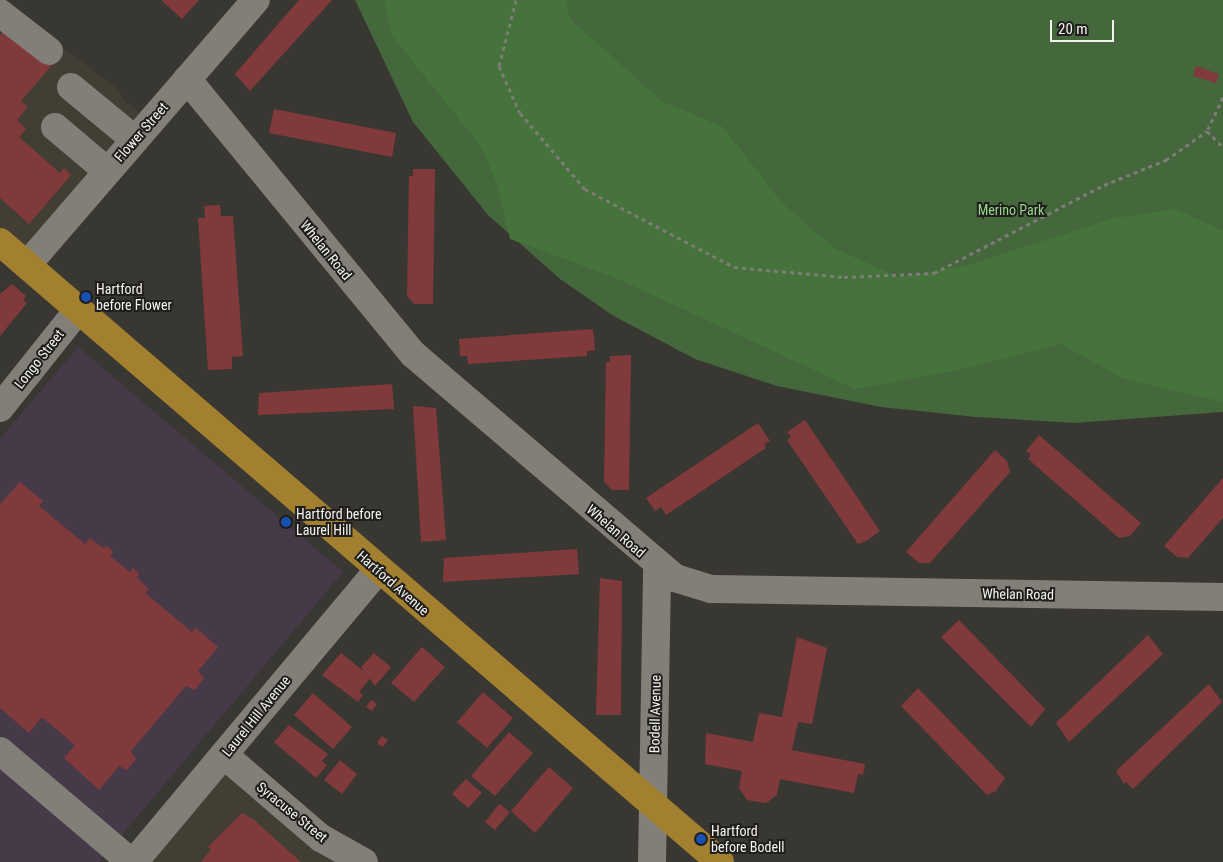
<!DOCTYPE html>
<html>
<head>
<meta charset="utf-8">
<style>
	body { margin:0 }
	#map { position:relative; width:1223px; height:862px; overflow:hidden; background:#393732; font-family:"Roboto Condensed",sans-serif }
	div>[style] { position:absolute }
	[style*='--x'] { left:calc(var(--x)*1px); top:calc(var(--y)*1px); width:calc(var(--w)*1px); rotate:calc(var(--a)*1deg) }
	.built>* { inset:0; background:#423e33 }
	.industrial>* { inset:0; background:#463a49 }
	.green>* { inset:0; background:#44673c }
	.forest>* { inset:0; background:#46733b }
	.building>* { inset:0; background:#813a3b }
	.path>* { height:3px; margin-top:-1.5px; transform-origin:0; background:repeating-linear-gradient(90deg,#7e7c78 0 4px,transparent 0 8px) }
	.minor>* { height:28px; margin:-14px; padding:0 14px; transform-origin:14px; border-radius:14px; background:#827f79 }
	.major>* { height:28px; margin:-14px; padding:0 14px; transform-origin:14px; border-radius:14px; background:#a38030 }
	.dots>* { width:14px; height:14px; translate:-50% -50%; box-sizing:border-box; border:2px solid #1f1e1c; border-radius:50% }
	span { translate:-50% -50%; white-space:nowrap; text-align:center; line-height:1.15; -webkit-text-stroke:4px #1f1e1c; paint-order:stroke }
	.street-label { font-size:14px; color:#f5f3f0 }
	.park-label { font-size:14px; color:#97d887 }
	.poi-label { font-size:14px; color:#f5f3f0 }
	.left { translate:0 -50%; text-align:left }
	.scale { position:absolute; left:1050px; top:20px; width:64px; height:22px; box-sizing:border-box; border:2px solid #f5f3f0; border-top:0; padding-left:6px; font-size:15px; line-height:18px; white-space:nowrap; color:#f5f3f0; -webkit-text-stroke:4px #1f1e1c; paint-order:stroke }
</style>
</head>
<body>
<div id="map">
	<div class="built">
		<i style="clip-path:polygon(0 1px,118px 89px,124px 100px,154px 124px,28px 268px,0 253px)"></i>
		<i style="clip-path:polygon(212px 764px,347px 862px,135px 862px)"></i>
	</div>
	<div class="industrial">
		<i style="clip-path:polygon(78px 347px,343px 572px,99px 862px,0 862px,0 439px)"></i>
	</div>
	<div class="green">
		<i style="clip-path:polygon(355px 0,1223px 0,1223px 412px,1074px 423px,976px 417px,881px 407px,777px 386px,695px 359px,612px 315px,560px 279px,488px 215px,413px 122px)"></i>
	</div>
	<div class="forest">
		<i style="clip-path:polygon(384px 0,566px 0,570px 19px,662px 101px,723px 127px,782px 203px,834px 248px,898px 277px,965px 266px,1114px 218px,1176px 209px,1223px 231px,1223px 402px,1124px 379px,1061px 344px,954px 371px,855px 389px,616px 278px,510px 239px,497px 184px,480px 145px,392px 36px)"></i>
	</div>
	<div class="building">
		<i style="clip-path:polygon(161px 0,199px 0,182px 19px)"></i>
		<i style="clip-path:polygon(299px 0,332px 0,250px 91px,235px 74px)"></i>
		<i style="clip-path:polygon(9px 26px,53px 64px,21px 101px,28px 107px,17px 120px,26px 129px,19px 137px,60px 173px,64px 168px,71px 175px,29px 224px,0 198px,0 36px)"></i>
		<i style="clip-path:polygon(1196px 66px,1219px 74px,1216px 83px,1193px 76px)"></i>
		<i style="clip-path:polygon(274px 109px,396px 133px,392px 157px,269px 133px)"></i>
		<i style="clip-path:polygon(413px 169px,435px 169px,433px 304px,414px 304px,407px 296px,409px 176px,413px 176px)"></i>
		<i style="clip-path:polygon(220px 205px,221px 216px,233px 216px,243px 356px,232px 357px,232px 369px,208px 370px,198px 218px,205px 218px,204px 206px)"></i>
		<i style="clip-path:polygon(12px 284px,26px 296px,23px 300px,27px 303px,0 336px,0 294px)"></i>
		<i style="clip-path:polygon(593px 329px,595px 350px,587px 351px,587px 356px,468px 364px,467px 356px,460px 356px,459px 339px)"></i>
		<i style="clip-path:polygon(631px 355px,629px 490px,612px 490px,604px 482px,606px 362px,610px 362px,610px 356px)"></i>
		<i style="clip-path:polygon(392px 384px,394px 409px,258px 415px,259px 393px)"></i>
		<i style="clip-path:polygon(413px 406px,436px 408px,446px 540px,421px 542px)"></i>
		<i style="clip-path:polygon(805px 420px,880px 531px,866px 541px,858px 544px,787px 440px,791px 437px,787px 432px)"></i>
		<i style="clip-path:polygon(758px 423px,770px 441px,764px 444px,766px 448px,666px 515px,661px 507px,655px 511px,646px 498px)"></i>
		<i style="clip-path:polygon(1039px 435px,1141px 523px,1130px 536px,1119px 538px,1028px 459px,1031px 455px,1026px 451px)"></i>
		<i style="clip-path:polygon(995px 450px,1007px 461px,1010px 472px,930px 563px,919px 563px,906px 552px)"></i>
		<i style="clip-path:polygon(1223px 478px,1223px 518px,1188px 558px,1177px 557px,1164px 546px)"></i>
		<i style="clip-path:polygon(20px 482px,43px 501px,39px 506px,85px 544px,90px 538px,103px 548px,107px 546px,113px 552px,110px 556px,130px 572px,133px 568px,139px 573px,137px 578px,149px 589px,145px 593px,192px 632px,196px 628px,218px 647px,198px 671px,204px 678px,195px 690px,186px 686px,131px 751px,136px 759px,127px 770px,119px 766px,99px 790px,64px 758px,75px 745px,42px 717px,29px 733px,0 708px,0 504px)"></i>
		<i style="clip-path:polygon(577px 549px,579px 574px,443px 582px,444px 558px)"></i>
		<i style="clip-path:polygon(600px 578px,622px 581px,621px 715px,596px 715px)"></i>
		<i style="clip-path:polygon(959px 620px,1045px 709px,1031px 727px,941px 637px)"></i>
		<i style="clip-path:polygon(1148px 635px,1163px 654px,1069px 742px,1056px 723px)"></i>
		<i style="clip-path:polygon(797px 637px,827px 648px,812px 724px,798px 722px,792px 750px,865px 764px,863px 775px,858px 774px,854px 793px,780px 779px,777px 795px,766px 803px,747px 800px,739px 788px,742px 771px,705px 764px,706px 733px,753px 742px,759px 713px,782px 717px)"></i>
		<i style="clip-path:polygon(422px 647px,445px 667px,414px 702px,391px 683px)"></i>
		<i style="clip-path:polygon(341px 653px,371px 677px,359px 692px,363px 695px,358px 702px,322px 675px)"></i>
		<i style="clip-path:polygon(374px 653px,391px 667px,375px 686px,361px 667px)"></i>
		<i style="clip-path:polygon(1209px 684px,1222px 702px,1133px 789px,1126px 782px,1124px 784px,1116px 771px)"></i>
		<i style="clip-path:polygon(918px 688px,1005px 778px,996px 791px,987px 795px,901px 706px)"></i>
		<i style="clip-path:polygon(483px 692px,513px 718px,487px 748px,457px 722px)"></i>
		<i style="clip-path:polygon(313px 693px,352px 727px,333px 749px,294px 715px)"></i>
		<i style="clip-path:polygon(371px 700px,377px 704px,372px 711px,366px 707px)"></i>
		<i style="clip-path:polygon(289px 725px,328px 754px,322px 761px,327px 765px,316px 778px,274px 742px)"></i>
		<i style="clip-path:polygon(509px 732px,533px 753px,495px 796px,471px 776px)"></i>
		<i style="clip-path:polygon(382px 736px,388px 740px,383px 747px,377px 743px)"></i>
		<i style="clip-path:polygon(340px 760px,357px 774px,342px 794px,324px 780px)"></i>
		<i style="clip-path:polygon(549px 767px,573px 788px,535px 833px,511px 811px)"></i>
		<i style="clip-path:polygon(466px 779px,482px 793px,468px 808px,452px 794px)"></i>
		<i style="clip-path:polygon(499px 804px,510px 812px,495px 830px,485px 822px)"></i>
		<i style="clip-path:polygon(242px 813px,253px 819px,301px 862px,201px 862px,211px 850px,208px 847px)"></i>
	</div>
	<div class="path">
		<i style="--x:516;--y:0;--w:68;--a:104.4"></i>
		<i style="--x:499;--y:66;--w:51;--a:65.9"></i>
		<i style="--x:520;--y:113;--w:100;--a:49.5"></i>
		<i style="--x:585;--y:189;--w:168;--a:27.6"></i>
		<i style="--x:734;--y:267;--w:110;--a:5.2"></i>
		<i style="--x:844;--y:277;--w:90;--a:-2.5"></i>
		<i style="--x:934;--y:273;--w:191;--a:-27.4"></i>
		<i style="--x:1104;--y:185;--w:67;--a:-22"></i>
		<i style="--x:1166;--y:160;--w:50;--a:-35.3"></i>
		<i style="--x:1223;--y:97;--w:38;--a:115"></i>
		<i style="--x:1207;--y:131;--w:23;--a:45"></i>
	</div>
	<div class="minor">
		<i style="--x:0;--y:13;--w:62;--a:37.8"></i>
		<i style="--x:187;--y:79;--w:356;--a:50.6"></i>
		<i style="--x:413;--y:354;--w:345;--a:40.5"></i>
		<i style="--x:675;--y:578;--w:38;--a:17"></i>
		<i style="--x:711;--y:589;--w:512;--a:0.9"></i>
		<i style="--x:71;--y:87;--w:83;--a:39.6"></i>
		<i style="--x:55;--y:127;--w:68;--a:40.2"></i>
		<i style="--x:27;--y:265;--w:350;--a:-49.2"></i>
		<i style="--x:0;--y:408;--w:125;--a:-51.5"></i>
		<i style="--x:0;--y:751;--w:172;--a:40.3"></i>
		<i style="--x:224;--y:755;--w:128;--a:40.6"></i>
		<i style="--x:321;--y:838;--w:49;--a:29.2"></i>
		<i style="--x:134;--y:862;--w:381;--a:-50.1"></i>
		<i style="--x:652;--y:862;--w:296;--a:-89"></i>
	</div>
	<div class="major">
		<i style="--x:0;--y:242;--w:950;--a:40.73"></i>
	</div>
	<div class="dots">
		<i style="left:86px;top:297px;background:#1a4fb4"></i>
		<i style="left:286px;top:522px;background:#1a4fb4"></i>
		<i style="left:701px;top:839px;background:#1a4fb4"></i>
	</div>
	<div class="street-label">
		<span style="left:141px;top:132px;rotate:-49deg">Flower Street</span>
		<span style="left:326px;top:250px;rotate:51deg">Whelan Road</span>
		<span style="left:39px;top:359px;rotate:-52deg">Longo Street</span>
		<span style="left:616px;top:531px;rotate:41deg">Whelan Road</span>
		<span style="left:393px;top:583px;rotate:41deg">Hartford Avenue</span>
		<span style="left:1018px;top:594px;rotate:1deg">Whelan Road</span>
		<span style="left:655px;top:714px;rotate:-89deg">Bodell Avenue</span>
		<span style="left:256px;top:716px;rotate:-51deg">Laurel Hill Avenue</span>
		<span style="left:292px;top:812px;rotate:39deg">Syracuse Street</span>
	</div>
	<div class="park-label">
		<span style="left:1011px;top:210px">Merino Park</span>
	</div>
	<div class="poi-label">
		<span class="left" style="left:96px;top:297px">Hartford<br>before Flower</span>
		<span class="left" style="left:296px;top:522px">Hartford before<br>Laurel Hill</span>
		<span class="left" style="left:711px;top:839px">Hartford<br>before Bodell</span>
	</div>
	<div class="scale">20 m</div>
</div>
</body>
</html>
